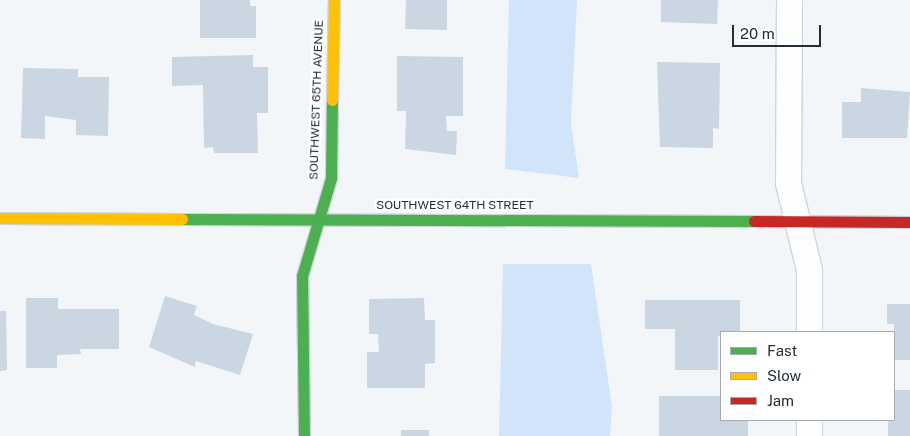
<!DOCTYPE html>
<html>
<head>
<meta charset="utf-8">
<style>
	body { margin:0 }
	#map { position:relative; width:910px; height:436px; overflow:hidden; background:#f3f6f9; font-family:"Public Sans",sans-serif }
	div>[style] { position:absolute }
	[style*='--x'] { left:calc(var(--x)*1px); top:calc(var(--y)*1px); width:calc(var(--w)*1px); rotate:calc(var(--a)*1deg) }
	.water>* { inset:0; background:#d1e4fa }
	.building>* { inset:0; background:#cad6e1 }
	.roads { filter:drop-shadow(1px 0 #ced4db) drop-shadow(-1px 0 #ced4db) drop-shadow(0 1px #ced4db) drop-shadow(0 -1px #ced4db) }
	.street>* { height:25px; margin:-12.5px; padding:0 12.5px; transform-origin:12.5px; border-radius:12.5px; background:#fdfefe }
	.fast>* { height:11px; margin:-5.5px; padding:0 5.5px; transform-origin:5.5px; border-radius:5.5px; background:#4caf50 }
	.slow>* { height:11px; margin:-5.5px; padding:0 5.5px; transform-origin:5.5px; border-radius:5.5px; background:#ffc107 }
	.jam>* { height:11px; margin:-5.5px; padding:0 5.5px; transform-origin:5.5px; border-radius:5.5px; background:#c62828 }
	span { translate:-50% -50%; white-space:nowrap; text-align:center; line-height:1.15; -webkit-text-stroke:5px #fff; paint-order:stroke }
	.street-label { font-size:12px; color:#222d38 }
	.legend { position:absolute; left:720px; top:331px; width:175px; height:90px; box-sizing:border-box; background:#fff; border:1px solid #a7abaf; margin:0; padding:6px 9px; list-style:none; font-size:15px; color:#222d38 }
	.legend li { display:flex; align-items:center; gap:10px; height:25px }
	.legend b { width:25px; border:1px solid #a7abaf }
	.scale { position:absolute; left:732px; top:25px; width:89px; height:22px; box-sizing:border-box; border:2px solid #222d38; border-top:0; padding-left:6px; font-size:15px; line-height:18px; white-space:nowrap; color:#222d38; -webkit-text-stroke:4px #fff; paint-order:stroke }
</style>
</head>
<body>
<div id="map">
	<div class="water">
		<i style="clip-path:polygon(509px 0,577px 0,571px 124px,579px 178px,505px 169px)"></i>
		<i style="clip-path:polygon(503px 264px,591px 264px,612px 407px,610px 436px,499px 436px)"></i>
	</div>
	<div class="building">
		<i style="clip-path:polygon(200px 0,250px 0,250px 6px,256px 6px,256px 38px,200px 38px)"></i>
		<i style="clip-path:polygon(406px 0,447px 0,447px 30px,405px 29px)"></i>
		<i style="clip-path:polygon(661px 0,718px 0,717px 24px,661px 22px)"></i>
		<i style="clip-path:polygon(253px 55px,253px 67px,268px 67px,268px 113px,257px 113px,258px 153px,214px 153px,213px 147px,204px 148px,203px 85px,172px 86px,172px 57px)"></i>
		<i style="clip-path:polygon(397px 56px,463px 57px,463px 116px,446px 116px,447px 131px,457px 131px,456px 155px,405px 149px,406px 111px,397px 111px)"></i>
		<i style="clip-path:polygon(657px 62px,720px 63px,719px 129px,713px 128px,713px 148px,660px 147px)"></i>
		<i style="clip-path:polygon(23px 68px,78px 69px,78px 77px,109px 77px,108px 136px,76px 135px,76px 120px,45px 116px,45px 139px,21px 138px)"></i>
		<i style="clip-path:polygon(861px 88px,910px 92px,907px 138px,842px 138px,842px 102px,861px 102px)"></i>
		<i style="clip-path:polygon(165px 296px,197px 306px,194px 315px,213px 324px,253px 334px,240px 375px,196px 361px,195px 367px,149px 347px)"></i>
		<i style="clip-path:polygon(26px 298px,58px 298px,58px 309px,119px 309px,119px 349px,80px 349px,81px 354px,57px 355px,57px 368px,26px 368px)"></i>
		<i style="clip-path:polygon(424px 298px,425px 320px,435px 320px,435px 363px,425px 364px,425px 388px,367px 388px,367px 352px,379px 352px,378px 334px,369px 334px,369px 299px)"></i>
		<i style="clip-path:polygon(645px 300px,740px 300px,740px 332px,718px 336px,718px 370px,675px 370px,675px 329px,645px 329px)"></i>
		<i style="clip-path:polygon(887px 304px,910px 304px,910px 360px,894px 360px,894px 324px,887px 324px)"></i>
		<i style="clip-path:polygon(0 311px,6px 311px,7px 370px,0 371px)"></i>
		<i style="clip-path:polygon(894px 390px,910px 390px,910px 436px,888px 436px,888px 422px,882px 423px,894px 420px)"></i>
		<i style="clip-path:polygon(659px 396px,721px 396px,721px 420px,748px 420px,748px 436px,659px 436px)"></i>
		<i style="clip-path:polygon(401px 430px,429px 430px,429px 436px,401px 436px)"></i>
	</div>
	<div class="roads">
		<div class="street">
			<i style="--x:789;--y:0;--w:183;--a:90.3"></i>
			<i style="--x:788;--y:183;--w:89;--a:76.4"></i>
			<i style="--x:809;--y:270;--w:62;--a:90"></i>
			<i style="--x:809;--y:420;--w:16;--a:90"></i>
		</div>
		<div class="fast">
			<i style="--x:182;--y:219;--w:572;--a:0.2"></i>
			<i style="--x:304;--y:436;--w:160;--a:-90.7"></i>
			<i style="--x:302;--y:276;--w:102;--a:-73.5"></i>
			<i style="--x:331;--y:178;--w:78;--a:-89.3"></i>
		</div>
		<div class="slow">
			<i style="--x:332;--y:100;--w:100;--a:-88.9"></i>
			<i style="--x:0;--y:218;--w:182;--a:0.3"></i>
		</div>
		<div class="jam">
			<i style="--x:754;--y:221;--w:156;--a:0.4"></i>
		</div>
	</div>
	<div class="street-label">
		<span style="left:317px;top:100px;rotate:-88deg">SOUTHWEST 65TH AVENUE</span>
		<span style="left:455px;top:206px">SOUTHWEST 64TH STREET</span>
	</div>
	<ul class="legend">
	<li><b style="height:6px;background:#4caf50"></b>Fast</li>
	<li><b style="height:6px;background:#ffc107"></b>Slow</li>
	<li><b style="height:6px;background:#c62828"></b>Jam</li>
	</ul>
	<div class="scale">20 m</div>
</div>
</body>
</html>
